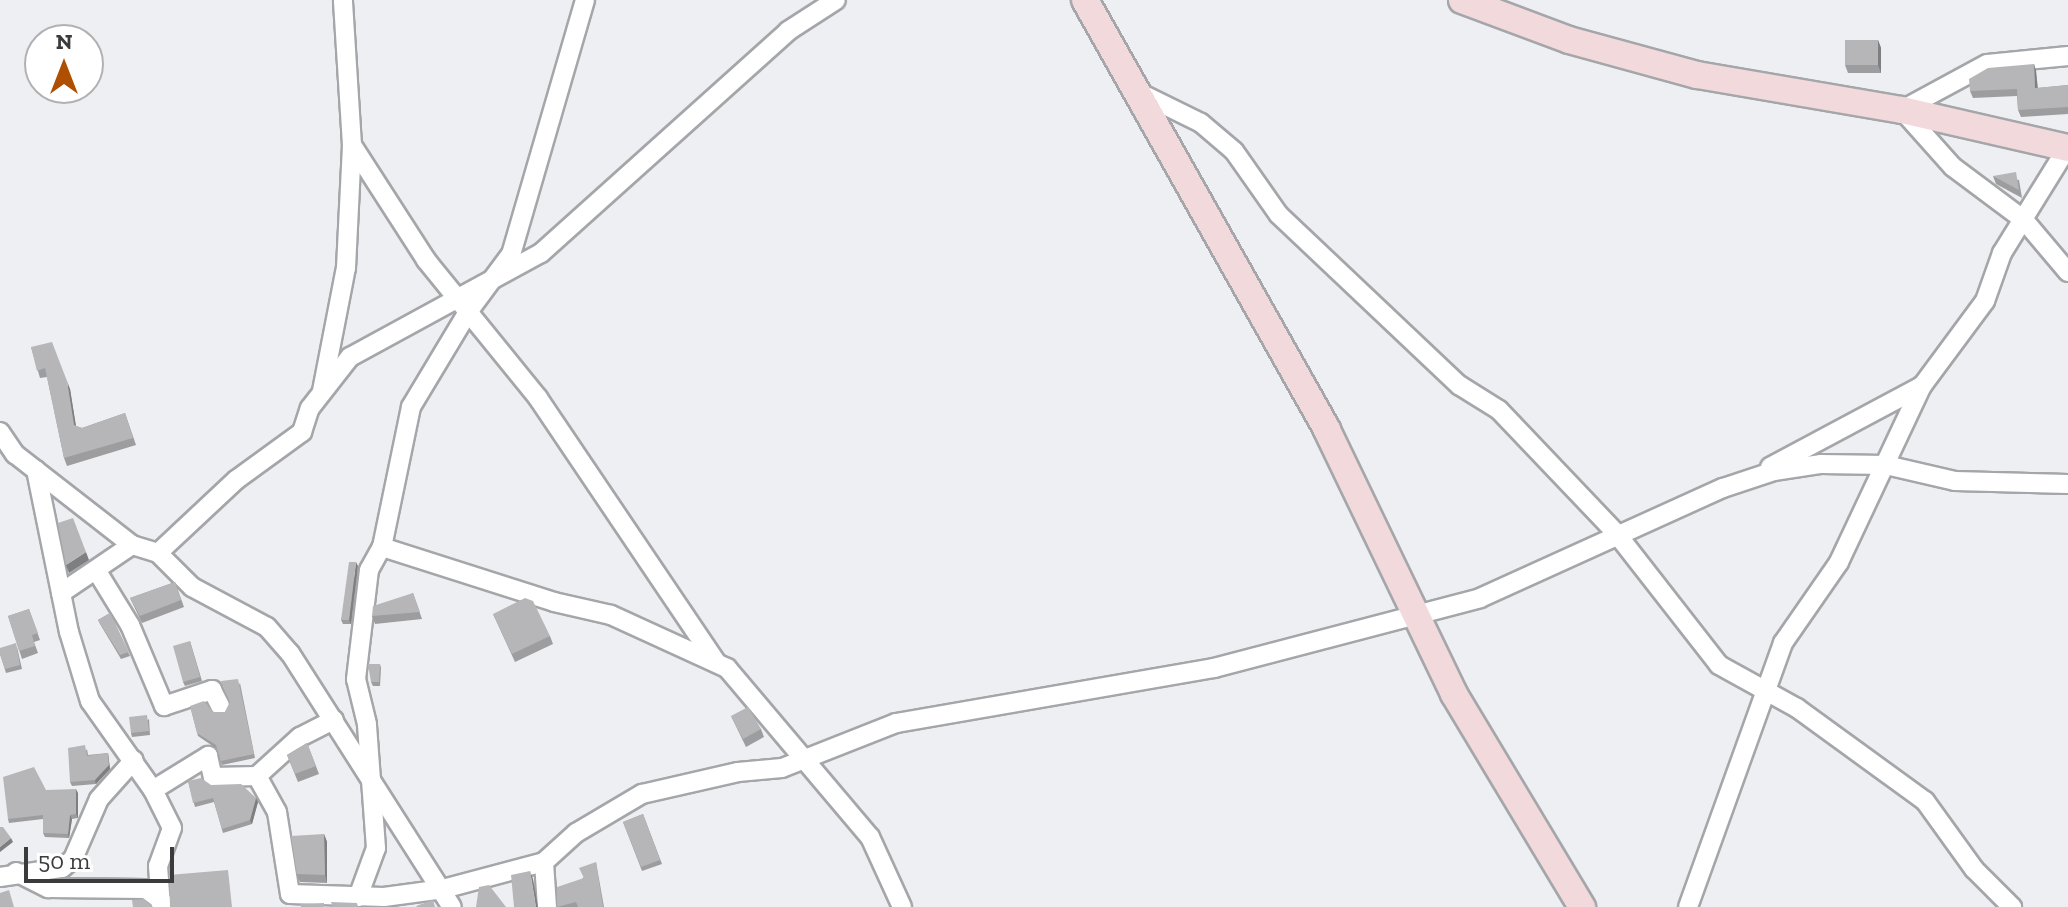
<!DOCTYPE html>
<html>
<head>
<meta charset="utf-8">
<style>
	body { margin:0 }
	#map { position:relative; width:2068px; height:907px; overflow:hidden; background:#eeeff2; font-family:"Zilla Slab",serif }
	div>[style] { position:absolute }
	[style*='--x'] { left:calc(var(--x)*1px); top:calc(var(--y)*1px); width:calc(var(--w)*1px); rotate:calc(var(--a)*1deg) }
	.roads { filter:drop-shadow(2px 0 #a4a6a9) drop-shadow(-2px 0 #a4a6a9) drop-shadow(0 2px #a4a6a9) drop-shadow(0 -2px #a4a6a9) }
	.street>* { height:18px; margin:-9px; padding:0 9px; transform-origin:9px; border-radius:9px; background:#fff }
	.secondary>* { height:26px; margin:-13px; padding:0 13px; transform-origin:13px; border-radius:13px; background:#f2d9dc }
	.wall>* { inset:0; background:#9d9d9f }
	.shaded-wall>* { inset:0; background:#7f7f82 }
	.building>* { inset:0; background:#b6b6b9 }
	span { translate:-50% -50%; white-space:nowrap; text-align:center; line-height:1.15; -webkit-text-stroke:8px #fff; paint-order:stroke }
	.north { position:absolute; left:24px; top:24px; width:80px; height:80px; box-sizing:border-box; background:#fff; border:2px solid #b1b1b1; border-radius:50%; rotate:0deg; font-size:22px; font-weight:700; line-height:32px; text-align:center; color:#3b3b3c }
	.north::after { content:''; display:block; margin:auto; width:28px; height:36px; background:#ae4f02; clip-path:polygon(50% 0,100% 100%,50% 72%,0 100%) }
	.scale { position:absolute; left:24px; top:847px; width:150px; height:36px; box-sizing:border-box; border:4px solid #3b3b3c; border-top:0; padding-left:10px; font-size:24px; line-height:28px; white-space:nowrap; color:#3b3b3c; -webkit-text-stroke:6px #fff; paint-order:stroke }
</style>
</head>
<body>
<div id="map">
	<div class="roads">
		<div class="street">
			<i style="--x:585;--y:0;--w:265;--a:106.2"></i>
			<i style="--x:511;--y:254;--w:72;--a:126.6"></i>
			<i style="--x:468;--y:312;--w:111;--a:121"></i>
			<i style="--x:411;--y:407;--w:143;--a:101.7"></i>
			<i style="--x:382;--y:547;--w:181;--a:17.7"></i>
			<i style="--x:554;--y:602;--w:58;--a:12.8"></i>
			<i style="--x:611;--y:615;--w:128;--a:24.6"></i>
			<i style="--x:727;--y:668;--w:221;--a:49.8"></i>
			<i style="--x:870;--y:837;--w:77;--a:65.4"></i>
			<i style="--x:2068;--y:56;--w:81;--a:174.4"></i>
			<i style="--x:1987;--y:64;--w:97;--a:151.6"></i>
			<i style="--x:1902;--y:110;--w:76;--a:48.2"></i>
			<i style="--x:1953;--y:167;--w:89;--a:36.7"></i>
			<i style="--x:2024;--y:220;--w:68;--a:49.8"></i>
			<i style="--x:1136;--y:91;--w:72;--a:26.2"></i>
			<i style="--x:1201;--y:123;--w:43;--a:40.3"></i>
			<i style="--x:1234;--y:151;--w:78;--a:54.9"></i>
			<i style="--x:1279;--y:215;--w:248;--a:43.4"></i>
			<i style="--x:1459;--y:385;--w:47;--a:32"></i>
			<i style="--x:1499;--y:410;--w:170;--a:46.4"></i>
			<i style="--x:1616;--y:533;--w:167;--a:52"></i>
			<i style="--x:1719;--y:665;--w:89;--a:28.9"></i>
			<i style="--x:1797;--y:708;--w:158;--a:36"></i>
			<i style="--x:1925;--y:801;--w:84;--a:54.2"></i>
			<i style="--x:1974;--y:869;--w:54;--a:45"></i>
			<i style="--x:352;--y:145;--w:137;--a:57.2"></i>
			<i style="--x:426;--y:260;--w:178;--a:50.9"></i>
			<i style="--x:538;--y:398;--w:318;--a:56"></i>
			<i style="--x:322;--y:391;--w:125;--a:-79"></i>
			<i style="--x:346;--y:268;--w:123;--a:-87.2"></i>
			<i style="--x:352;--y:145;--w:145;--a:-93.6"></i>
			<i style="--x:0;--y:432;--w:27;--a:56"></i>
			<i style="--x:15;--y:454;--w:148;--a:37.9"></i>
			<i style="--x:132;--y:545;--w:27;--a:17"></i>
			<i style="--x:158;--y:553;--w:48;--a:45"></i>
			<i style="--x:192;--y:587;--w:85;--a:28.1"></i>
			<i style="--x:267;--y:627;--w:35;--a:49"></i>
			<i style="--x:290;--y:653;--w:301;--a:57.5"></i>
			<i style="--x:1770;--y:467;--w:172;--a:-28.1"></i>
			<i style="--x:36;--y:470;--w:165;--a:78.5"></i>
			<i style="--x:69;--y:632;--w:72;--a:73.1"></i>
			<i style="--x:90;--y:701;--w:109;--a:54.7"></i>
			<i style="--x:153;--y:790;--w:42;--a:63.4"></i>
			<i style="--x:172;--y:828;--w:40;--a:110.2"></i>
			<i style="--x:158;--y:866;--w:41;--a:85.8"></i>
			<i style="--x:158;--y:553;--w:107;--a:-43.1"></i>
			<i style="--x:236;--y:480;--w:82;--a:-36"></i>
			<i style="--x:302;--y:432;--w:25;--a:-72"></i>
			<i style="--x:310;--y:408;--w:65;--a:-51.9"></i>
			<i style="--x:350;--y:357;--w:217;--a:-28.6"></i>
			<i style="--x:541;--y:253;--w:332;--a:-41.9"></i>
			<i style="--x:788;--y:31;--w:57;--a:-32.9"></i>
			<i style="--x:98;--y:573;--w:61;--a:58.4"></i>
			<i style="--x:130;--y:625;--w:88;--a:67.2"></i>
			<i style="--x:164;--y:706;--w:51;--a:-18.4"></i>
			<i style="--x:212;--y:690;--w:18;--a:63"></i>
			<i style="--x:61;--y:593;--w:86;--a:-34.1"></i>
			<i style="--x:257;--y:776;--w:58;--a:-42.2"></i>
			<i style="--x:300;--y:737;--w:38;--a:-27"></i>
			<i style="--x:153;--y:790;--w:65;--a:-31.7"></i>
			<i style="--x:208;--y:756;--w:22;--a:77"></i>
			<i style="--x:213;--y:777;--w:44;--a:-1.3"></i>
			<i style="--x:257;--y:776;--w:41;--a:60.9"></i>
			<i style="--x:277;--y:812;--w:83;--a:81"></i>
			<i style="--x:290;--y:894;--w:94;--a:1.8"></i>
			<i style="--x:384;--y:897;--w:60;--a:-7.7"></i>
			<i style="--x:443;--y:889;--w:105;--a:-15"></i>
			<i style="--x:544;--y:862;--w:43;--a:-42.2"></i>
			<i style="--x:576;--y:833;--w:77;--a:-30.6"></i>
			<i style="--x:642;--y:794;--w:98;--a:-12.9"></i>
			<i style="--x:738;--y:772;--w:44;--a:-5.2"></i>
			<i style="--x:782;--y:768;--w:123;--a:-21.5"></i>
			<i style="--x:896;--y:723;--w:323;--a:-9.8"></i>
			<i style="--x:1214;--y:668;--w:275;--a:-14.7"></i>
			<i style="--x:1480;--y:598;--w:267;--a:-24.4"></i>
			<i style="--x:1723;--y:488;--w:54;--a:-18.4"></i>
			<i style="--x:1774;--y:471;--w:48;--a:-8.5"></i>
			<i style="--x:1821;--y:464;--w:65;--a:0.9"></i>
			<i style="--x:1886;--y:465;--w:71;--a:13.1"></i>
			<i style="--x:1955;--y:481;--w:113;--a:1.5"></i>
			<i style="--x:544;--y:862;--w:45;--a:86.2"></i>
			<i style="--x:16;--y:872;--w:36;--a:27"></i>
			<i style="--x:48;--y:888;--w:98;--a:0.6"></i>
			<i style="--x:146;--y:889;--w:20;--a:37"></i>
			<i style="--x:0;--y:877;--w:63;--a:-8.3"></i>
			<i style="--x:62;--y:868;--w:14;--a:-39"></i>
			<i style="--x:73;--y:859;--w:65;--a:-66.6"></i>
			<i style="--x:99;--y:799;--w:52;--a:-48.1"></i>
			<i style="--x:358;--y:897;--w:52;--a:-69.8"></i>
			<i style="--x:376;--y:848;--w:124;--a:-94.2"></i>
			<i style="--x:367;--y:724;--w:46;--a:-103.7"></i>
			<i style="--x:356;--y:679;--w:110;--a:-83.2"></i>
			<i style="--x:369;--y:570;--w:26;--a:-61"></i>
			<i style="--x:1688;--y:907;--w:281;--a:-70.2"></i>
			<i style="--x:1783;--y:643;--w:98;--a:-55.3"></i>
			<i style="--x:1839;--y:562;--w:195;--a:-64.8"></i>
			<i style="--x:1922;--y:386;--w:106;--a:-53.5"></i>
			<i style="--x:1985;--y:301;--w:51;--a:-70.5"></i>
			<i style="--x:2002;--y:253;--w:123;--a:-58.2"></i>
		</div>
		<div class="secondary">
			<i style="--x:1085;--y:0;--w:493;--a:60.6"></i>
			<i style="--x:1327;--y:430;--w:293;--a:64.3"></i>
			<i style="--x:1454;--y:694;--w:249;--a:59"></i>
			<i style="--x:1462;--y:0;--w:114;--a:20.5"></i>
			<i style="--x:1569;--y:40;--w:133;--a:15.3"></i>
			<i style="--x:1697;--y:75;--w:208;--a:9.7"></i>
			<i style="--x:1902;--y:110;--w:170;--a:12.9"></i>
		</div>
	</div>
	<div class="wall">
		<i style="clip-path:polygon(1878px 40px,1881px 48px,1881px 73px,1848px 73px,1845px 65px)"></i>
		<i style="clip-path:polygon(2034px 64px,2036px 71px,2038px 88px,2068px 85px,2068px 114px,2021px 117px,2018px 110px,2017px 96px,1973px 98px,1970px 91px)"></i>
		<i style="clip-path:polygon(1993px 176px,2019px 180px,2022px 198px,1996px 184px)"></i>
		<i style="clip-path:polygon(31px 347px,70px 389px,76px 426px,82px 428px,125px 413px,136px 445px,67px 466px,64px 458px,47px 377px,40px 378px)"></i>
		<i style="clip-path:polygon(358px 566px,351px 624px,343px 624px,341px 620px)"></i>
		<i style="clip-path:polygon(175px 582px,184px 607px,142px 623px,130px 598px)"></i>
		<i style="clip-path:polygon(413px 593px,422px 619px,375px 624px,372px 616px)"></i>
		<i style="clip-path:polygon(29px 609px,40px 640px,34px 642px,38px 653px,22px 659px,8px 616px)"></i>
		<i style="clip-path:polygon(110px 613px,130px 656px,121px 659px,100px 624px,98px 620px)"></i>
		<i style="clip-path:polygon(493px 614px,550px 636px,553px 644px,515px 662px)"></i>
		<i style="clip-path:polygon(190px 641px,202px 681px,185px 686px,183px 682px)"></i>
		<i style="clip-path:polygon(17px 647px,22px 669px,6px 673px,0 654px)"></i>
		<i style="clip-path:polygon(380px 664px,381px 668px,380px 686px,373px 686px,371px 682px)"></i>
		<i style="clip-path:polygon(240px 683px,255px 758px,222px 765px,217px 749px,198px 736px,190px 706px,213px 712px,225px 712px)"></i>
		<i style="clip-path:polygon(731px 716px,761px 729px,764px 737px,746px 747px)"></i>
		<i style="clip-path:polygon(149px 719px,150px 735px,132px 737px,131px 733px)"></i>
		<i style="clip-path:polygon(307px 743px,319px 774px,298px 782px,287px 755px)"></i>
		<i style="clip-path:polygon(87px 749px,88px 755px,108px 753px,110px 769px,96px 784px,72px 786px,70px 782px)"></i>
		<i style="clip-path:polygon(188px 781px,211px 785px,256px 798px,258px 802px,252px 824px,223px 833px,214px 802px,195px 807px)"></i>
		<i style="clip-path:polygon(46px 790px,78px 793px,78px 818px,72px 819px,69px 838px,45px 837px,43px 833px,43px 819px,9px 823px,8px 819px)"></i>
		<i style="clip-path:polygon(643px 814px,662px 864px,642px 871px,623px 822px)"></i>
		<i style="clip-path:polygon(324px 834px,327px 842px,327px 883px,300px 882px,297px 874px)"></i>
		<i style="clip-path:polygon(596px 862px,604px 907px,557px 907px,583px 878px)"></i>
	</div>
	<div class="shaded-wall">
		<i style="clip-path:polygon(1878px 40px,1881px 48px,1881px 73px,1878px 65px)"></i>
		<i style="clip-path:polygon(2034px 64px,2036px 71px,2038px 95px,2035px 88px)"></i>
		<i style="clip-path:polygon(67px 381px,70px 389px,77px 433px,74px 425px)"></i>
		<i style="clip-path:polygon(86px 552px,89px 560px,69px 573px,66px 565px)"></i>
		<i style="clip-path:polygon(356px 562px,358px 566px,351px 624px,349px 620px)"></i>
		<i style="clip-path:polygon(108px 753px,110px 769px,96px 784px,95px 780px)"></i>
		<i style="clip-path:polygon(76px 789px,78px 793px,78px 818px,76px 814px)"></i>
		<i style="clip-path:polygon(256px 798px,258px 802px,252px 824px,250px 820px)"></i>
		<i style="clip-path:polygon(70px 815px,72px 819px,69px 838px,68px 834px)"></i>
		<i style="clip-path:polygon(324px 834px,327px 842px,327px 883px,325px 875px)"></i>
		<i style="clip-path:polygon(11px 838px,13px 842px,0 852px,0 847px)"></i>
		<i style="clip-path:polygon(530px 871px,533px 879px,538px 907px,536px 907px)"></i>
	</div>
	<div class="building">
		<i style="clip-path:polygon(1845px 40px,1878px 40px,1878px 65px,1845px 65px)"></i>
		<i style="clip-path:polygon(2034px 64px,2035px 88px,2068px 85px,2068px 107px,2018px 110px,2017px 89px,1970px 91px,1969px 79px,1988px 68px)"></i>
		<i style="clip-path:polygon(2016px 172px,2019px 190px,1993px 176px)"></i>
		<i style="clip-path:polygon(52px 342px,67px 381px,74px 425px,82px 428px,125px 413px,133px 438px,64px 458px,45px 368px,37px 371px,31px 347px)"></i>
		<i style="clip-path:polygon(73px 518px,86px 552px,66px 565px,58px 523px)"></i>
		<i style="clip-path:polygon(349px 562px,356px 562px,349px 620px,341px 620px)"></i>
		<i style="clip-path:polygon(175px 582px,181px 600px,140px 616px,130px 598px)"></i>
		<i style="clip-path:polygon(413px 593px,420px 612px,372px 616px,373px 606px)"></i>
		<i style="clip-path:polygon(525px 598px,533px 601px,550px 636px,512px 654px,493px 614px)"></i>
		<i style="clip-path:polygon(29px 609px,38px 633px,32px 635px,35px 646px,19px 651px,8px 616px)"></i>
		<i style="clip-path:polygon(110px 613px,129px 652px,120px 655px,98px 620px)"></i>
		<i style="clip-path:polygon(190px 641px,200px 677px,183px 682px,173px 646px)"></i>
		<i style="clip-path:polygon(16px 643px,20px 665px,5px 669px,0 654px,0 648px)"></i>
		<i style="clip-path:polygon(368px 664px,380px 664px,379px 682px,371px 682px)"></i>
		<i style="clip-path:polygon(238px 679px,254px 754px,221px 761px,216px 745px,197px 733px,190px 706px,204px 701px,213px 712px,225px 712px,230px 702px,221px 681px)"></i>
		<i style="clip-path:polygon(748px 707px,761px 729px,743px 739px,731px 716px)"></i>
		<i style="clip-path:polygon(147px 715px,149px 731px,131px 733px,129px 717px)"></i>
		<i style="clip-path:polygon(307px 743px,316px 766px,295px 774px,287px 755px)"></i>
		<i style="clip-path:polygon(85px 745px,87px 756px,108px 753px,109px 765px,95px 780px,70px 782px,68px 748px)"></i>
		<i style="clip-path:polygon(34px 767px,46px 790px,76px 789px,76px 814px,70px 815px,68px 834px,43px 833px,43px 815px,8px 819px,3px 777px)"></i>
		<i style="clip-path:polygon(201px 778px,211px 785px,241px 784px,256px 798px,250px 820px,222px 829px,213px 798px,193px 803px,188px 781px)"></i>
		<i style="clip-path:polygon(643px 814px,660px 860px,641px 867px,623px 822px)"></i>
		<i style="clip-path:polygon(0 827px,3px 827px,11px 838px,0 847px)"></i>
		<i style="clip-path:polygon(324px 834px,325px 875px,297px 874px,291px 836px)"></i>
		<i style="clip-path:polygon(596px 862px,603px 907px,578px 907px,576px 902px,557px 907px,557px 887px,584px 878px,579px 868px)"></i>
		<i style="clip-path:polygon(228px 870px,232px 907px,170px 907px,169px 875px)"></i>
		<i style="clip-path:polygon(530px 871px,536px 907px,514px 907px,511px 875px)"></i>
		<i style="clip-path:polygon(489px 885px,506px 907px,476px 907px,479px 887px)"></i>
		<i style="clip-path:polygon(9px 890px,14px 907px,0 907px,0 893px)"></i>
		<i style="clip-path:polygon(144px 899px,153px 907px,133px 907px,132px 900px)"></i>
		<i style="clip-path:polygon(433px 900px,435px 907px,417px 907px,416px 906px)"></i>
		<i style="clip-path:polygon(331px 902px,357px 903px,358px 907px,333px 907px)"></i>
		<i style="clip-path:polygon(324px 903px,324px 907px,301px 907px,300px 904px)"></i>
	</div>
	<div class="north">N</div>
	<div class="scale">50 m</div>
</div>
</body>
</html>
